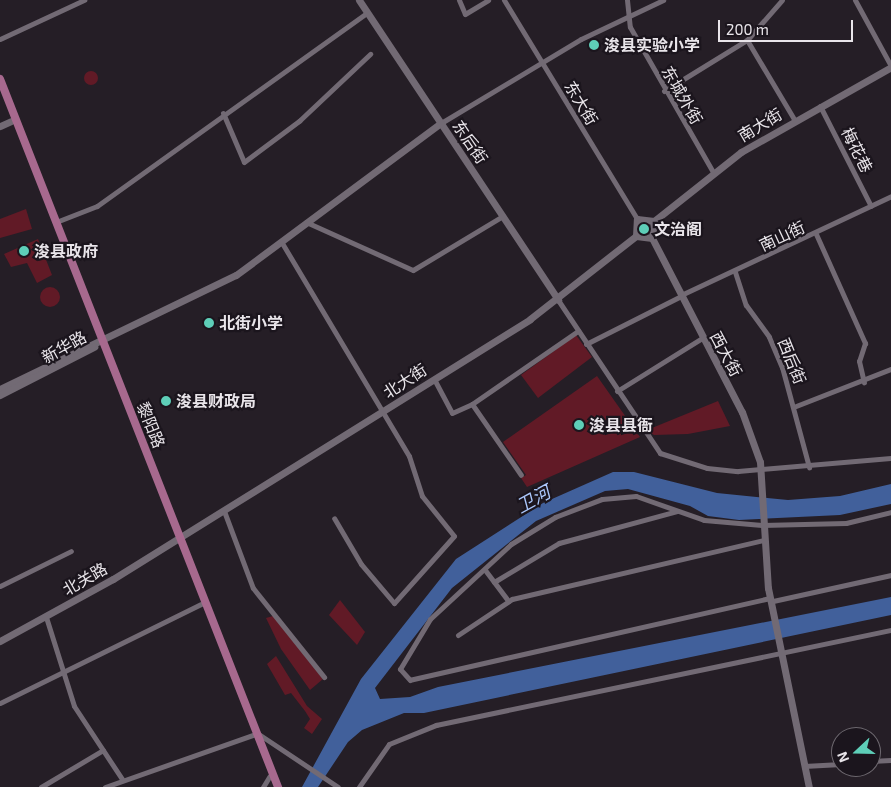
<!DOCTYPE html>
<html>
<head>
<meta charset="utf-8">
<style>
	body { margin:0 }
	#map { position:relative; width:891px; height:787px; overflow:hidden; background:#251e26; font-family:"Exo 2","Noto Sans SC",sans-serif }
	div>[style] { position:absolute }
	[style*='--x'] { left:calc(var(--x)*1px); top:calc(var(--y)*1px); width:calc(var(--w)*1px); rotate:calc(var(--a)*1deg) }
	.green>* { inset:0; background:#611a26 }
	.round { border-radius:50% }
	.water>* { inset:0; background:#41609b }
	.street>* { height:5px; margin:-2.5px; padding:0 2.5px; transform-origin:2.5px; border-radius:2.5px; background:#726a74 }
	.secondary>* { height:7px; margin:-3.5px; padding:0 3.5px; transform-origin:3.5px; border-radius:3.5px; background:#726a74 }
	.primary>* { height:8px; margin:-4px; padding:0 4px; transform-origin:4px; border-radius:4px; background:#a7698e }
	.dots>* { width:14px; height:14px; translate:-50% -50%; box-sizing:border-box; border:2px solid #1b151d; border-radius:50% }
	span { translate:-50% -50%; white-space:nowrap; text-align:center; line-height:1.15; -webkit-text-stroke:4.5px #1b151d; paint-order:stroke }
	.poi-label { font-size:16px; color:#e9e5ea; font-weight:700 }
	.left { translate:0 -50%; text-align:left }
	.street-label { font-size:16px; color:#e9e5ea }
	.water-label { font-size:18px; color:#acc8fc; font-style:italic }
	.north { position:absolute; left:831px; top:727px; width:50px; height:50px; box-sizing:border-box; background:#1b151d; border:1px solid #6d686f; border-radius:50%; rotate:249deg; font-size:14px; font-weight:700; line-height:20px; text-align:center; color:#e9e5ea }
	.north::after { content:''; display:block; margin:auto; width:18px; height:22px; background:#5eceb8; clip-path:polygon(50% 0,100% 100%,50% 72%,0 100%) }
	.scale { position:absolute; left:718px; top:20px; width:135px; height:22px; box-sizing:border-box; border:2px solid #e9e5ea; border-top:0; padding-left:6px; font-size:15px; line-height:18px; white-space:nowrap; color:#e9e5ea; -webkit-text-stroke:4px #1b151d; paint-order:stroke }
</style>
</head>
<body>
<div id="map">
	<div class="green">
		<i class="round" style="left:84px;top:71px;width:14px;height:14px"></i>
		<i style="clip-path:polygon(26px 209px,32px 229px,0 238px,0 219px)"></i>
		<i style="clip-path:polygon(38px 239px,52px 275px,37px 283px,27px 263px,11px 267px,4px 254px)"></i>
		<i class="round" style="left:40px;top:287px;width:20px;height:20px"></i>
		<i style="clip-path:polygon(576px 335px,592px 357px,538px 398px,521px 375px)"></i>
		<i style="clip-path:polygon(597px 376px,640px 437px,527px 487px,521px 478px,526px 475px,503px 442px)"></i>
		<i style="clip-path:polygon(718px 401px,730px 426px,688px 434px,654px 435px,647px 430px)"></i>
		<i style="clip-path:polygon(340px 600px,365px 632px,357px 645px,329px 615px)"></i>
		<i style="clip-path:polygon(273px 616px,323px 679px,310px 690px,281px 649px,266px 618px)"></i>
		<i style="clip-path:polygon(276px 656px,307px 706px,322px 719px,312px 734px,304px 728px,310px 719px,305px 711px,291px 693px,285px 695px,267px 664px)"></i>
	</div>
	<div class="water">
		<i style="clip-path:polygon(613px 472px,634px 472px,717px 493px,788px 500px,840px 496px,891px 484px,891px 504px,840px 515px,739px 520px,708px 516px,690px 506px,628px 489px,605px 491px,536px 521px,452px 588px,375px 688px,380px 699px,410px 697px,438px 687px,891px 597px,891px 615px,424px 713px,404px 713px,362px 730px,348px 742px,318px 787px,302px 787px,361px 679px,456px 559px,543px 503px)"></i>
	</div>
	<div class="street">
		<i style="--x:459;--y:0;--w:15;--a:67"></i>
		<i style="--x:465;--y:14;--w:27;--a:-31"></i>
		<i style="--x:504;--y:0;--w:256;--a:58.7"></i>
		<i style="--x:627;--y:0;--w:27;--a:84"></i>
		<i style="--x:630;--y:27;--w:167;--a:60.2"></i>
		<i style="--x:855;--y:0;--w:75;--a:61.4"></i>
		<i style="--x:0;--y:39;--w:93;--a:-24.9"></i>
		<i style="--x:747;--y:40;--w:94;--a:59.3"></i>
		<i style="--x:664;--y:91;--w:97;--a:-31.6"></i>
		<i style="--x:747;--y:40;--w:53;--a:-48.8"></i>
		<i style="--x:820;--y:106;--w:112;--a:63"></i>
		<i style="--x:223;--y:113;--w:53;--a:66.8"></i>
		<i style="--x:244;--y:162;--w:69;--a:-36.7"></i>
		<i style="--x:299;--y:121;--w:98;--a:-43.3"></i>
		<i style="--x:441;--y:123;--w:163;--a:-31"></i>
		<i style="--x:581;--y:39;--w:91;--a:-25.4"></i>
		<i style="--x:56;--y:222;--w:44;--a:-21.3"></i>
		<i style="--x:97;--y:206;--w:332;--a:-35.6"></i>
		<i style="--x:306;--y:222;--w:117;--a:24.2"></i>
		<i style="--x:413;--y:270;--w:105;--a:-31"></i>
		<i style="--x:816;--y:234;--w:120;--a:65.8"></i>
		<i style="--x:865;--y:343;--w:19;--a:108"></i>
		<i style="--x:859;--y:361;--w:22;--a:77"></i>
		<i style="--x:282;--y:243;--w:248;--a:59.2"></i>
		<i style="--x:409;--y:456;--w:42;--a:72"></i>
		<i style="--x:422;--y:496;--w:51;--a:51.3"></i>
		<i style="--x:454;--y:536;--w:90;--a:131.8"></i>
		<i style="--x:394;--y:603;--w:51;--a:-130.2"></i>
		<i style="--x:361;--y:564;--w:53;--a:-120.4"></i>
		<i style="--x:735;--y:272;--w:35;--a:72"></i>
		<i style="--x:746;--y:305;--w:39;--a:54"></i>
		<i style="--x:769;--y:337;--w:33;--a:67"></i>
		<i style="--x:782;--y:367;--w:104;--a:74.9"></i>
		<i style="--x:681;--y:295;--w:232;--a:-25.2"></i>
		<i style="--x:558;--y:300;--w:184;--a:56.3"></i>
		<i style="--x:660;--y:453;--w:49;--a:17.7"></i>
		<i style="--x:707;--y:468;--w:31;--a:6"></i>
		<i style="--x:738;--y:471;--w:154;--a:-4.9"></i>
		<i style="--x:586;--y:344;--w:106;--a:-26.8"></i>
		<i style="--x:434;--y:379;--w:38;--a:62"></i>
		<i style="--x:452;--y:413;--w:22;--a:-24"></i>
		<i style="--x:472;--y:404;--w:86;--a:55.4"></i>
		<i style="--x:617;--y:391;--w:100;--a:-31.9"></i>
		<i style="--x:472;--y:404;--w:129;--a:-34.6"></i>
		<i style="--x:796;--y:406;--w:102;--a:-21.3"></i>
		<i style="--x:224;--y:511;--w:82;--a:69.4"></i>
		<i style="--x:253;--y:588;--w:114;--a:51.4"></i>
		<i style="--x:485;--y:570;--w:39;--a:53"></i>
		<i style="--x:494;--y:582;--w:76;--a:-31"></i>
		<i style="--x:559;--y:543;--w:123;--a:-15.1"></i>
		<i style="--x:0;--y:586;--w:79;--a:-26.2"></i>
		<i style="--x:770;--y:598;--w:369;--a:167.2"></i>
		<i style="--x:410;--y:680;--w:15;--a:-132"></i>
		<i style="--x:400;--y:669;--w:58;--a:-59"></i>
		<i style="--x:430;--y:619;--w:110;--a:-42.8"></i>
		<i style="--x:511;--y:544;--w:52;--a:-31.5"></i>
		<i style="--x:555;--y:517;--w:50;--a:-21"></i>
		<i style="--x:602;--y:499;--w:34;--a:-5"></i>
		<i style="--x:636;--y:496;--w:72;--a:19.4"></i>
		<i style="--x:704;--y:520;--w:58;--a:4.9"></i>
		<i style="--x:762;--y:525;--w:84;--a:-1.4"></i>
		<i style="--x:846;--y:523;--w:46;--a:-13.7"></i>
		<i style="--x:773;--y:601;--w:121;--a:-12.4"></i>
		<i style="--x:46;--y:617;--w:93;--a:72.5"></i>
		<i style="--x:74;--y:706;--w:87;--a:56.7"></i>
		<i style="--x:458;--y:635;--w:65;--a:-33.7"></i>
		<i style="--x:512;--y:599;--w:258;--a:-13.2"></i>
		<i style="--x:0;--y:703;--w:224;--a:-26.2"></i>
		<i style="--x:257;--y:733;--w:97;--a:33.7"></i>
		<i style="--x:871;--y:761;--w:20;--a:-3"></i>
		<i style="--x:804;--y:766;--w:37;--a:-3"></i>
		<i style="--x:41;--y:787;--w:72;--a:-30.8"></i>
		<i style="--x:105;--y:787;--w:157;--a:-19.4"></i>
		<i style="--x:263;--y:787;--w:12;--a:-59"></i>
		<i style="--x:359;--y:787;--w:52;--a:-55.1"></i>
		<i style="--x:389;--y:744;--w:51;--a:-22"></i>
		<i style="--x:436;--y:725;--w:465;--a:-11.8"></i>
	</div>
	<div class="secondary">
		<i style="--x:359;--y:0;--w:360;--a:56.4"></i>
		<i style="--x:0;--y:126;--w:12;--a:-24"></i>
		<i style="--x:637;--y:219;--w:17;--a:7"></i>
		<i style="--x:654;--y:221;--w:17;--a:97"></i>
		<i style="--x:652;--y:238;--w:16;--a:-173"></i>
		<i style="--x:636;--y:236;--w:17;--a:-87"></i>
		<i style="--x:654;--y:221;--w:111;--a:-38.4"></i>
		<i style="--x:741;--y:152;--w:172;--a:-29.5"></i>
		<i style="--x:652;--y:238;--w:196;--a:62.7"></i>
		<i style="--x:742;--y:412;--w:53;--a:70.2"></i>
		<i style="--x:760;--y:462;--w:126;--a:86.4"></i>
		<i style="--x:768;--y:588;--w:203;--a:78.4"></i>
		<i style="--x:0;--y:389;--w:262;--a:-25.8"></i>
		<i style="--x:236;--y:275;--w:255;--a:-36.6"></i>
		<i style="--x:0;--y:395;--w:106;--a:-27.1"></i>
		<i style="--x:0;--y:641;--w:129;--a:-28.8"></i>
		<i style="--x:113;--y:579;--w:491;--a:-31.9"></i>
		<i style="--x:530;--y:319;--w:135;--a:-38.1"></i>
	</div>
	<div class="primary">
		<i style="--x:0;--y:79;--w:761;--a:68.56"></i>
	</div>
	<div class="dots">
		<i style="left:594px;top:45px;background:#5eceb8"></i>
		<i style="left:644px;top:229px;background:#5eceb8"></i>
		<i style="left:24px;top:251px;background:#5eceb8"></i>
		<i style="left:209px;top:323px;background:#5eceb8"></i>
		<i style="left:166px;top:401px;background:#5eceb8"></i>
		<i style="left:579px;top:425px;background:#5eceb8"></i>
	</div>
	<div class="poi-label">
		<span class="left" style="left:604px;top:45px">浚县实验小学</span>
		<span class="left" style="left:654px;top:229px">文治阁</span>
		<span class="left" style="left:34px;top:251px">浚县政府</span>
		<span class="left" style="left:219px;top:323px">北街小学</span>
		<span class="left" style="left:176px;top:401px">浚县财政局</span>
		<span class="left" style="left:589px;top:425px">浚县县衙</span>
	</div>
	<div class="street-label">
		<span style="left:682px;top:95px;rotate:60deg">东城外街</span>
		<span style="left:581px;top:103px;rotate:59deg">东大街</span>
		<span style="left:760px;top:125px;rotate:-31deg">南大街</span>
		<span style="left:470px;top:142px;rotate:56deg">东后街</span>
		<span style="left:857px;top:150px;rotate:63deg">梅花巷</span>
		<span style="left:782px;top:236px;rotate:-25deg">南山街</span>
		<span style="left:64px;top:347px;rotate:-29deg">新华路</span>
		<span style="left:726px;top:354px;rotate:62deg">西大街</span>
		<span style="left:792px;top:361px;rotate:68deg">西后街</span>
		<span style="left:405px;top:381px;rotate:-33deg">北大街</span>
		<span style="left:151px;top:425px;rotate:68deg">黎阳路</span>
		<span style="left:85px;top:579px;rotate:-30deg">北关路</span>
	</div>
	<div class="water-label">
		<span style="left:533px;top:499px;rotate:-29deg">卫河</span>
	</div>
	<div class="north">N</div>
	<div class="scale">200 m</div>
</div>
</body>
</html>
